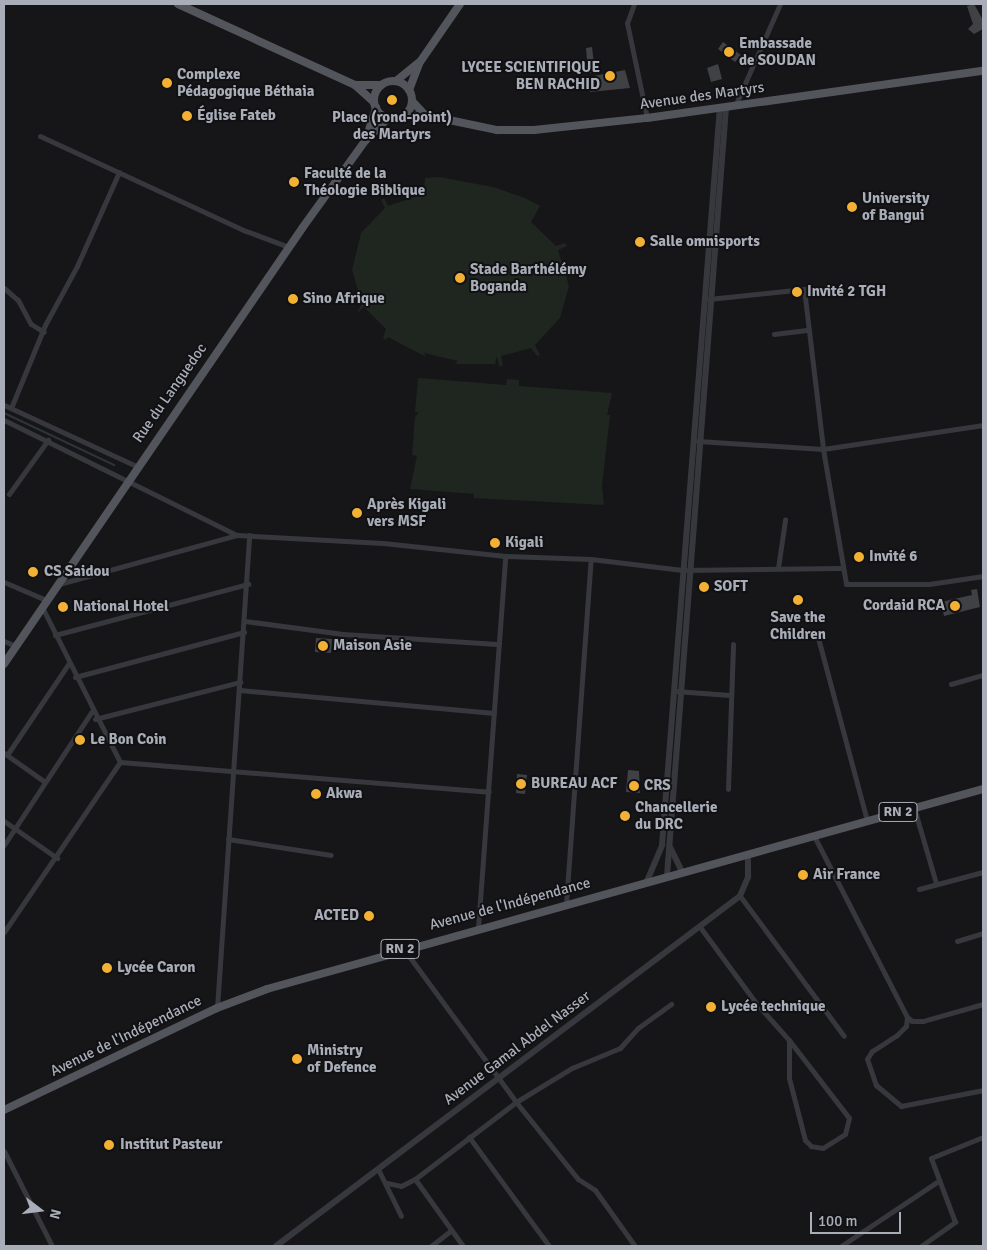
<!DOCTYPE html>
<html>
<head>
<meta charset="utf-8">
<style>
	body { margin:0 }
	#map { position:relative; width:987px; height:1250px; overflow:hidden; background:#161618; font-family:Signika,sans-serif }
	div>[style] { position:absolute }
	[style*='--x'] { left:calc(var(--x)*1px); top:calc(var(--y)*1px); width:calc(var(--w)*1px); rotate:calc(var(--a)*1deg) }
	.green>* { inset:0; background:#1e261f }
	.stream>* { height:2px; margin:-1px; padding:0 1px; transform-origin:1px; border-radius:1px; background:#2c353c }
	.building>* { inset:0; background:#404145 }
	.minor>* { height:5px; margin:-2.5px; padding:0 2.5px; transform-origin:2.5px; border-radius:2.5px; background:#37383d }
	.tertiary>* { height:6px; margin:-3px; padding:0 3px; transform-origin:3px; border-radius:3px; background:#37383d }
	.primary>* { height:8px; margin:-4px; padding:0 4px; transform-origin:4px; border-radius:4px; background:#53555c }
	.primary>.ring { margin:-4px; padding:0; box-sizing:content-box; background:none; border:8px solid #53555c; border-radius:50% }
	.dots>* { width:14px; height:14px; translate:-50% -50%; box-sizing:border-box; border:2px solid #111113; border-radius:50% }
	span { translate:-50% -50%; white-space:nowrap; text-align:center; line-height:1.15; -webkit-text-stroke:4px #111113; paint-order:stroke }
	.shield-label span { padding:1px 4px; background:#111113; border:1px solid; border-radius:4px; -webkit-text-stroke-width:0 }
	.shield-label { font-size:14px; color:#a8adb8; font-weight:700 }
	.poi-label { font-size:15px; color:#a8adb8; font-weight:700 }
	.left { translate:0 -50%; text-align:left }
	.right { translate:-100% -50%; text-align:right }
	.street-label { font-size:15px; color:#a8adb8 }
	.frame { position:absolute; inset:0; border:5px solid #a8adb8; pointer-events:none }
	.north { position:absolute; left:15px; top:1185px; width:50px; height:50px; -webkit-text-stroke:4px #111113; paint-order:stroke; rotate:105deg; font-size:14px; font-weight:700; line-height:20px; text-align:center; color:#a8adb8 }
	.north::after { content:''; display:block; margin:auto; width:18px; height:22px; background:#a8adb8; clip-path:polygon(50% 0,100% 100%,50% 72%,0 100%) }
	.scale { position:absolute; left:810px; top:1212px; width:91px; height:22px; box-sizing:border-box; border:2px solid #a8adb8; border-top:0; padding-left:6px; font-size:15px; line-height:18px; white-space:nowrap; color:#a8adb8; -webkit-text-stroke:4px #111113; paint-order:stroke }
</style>
</head>
<body>
<div id="map">
	<div class="green">
		<i style="clip-path:polygon(439px 177px,493px 187px,525px 198px,540px 206px,531px 222px,556px 246px,565px 243px,567px 246px,558px 250px,569px 286px,560px 318px,535px 345px,540px 355px,537px 356px,531px 348px,501px 356px,503px 366px,499px 366px,497px 356px,495px 364px,455px 364px,458px 361px,424px 353px,426px 357px,388px 337px,386px 340px,383px 338px,386px 329px,364px 307px,357px 313px,362px 303px,352px 270px,361px 233px,385px 208px,381px 200px,384px 198px,388px 206px,424px 194px,425px 178px)"></i>
		<i style="clip-path:polygon(418px 378px,506px 385px,507px 379px,519px 380px,519px 386px,612px 393px,607px 415px,610px 415px,602px 486px,604px 505px,474px 498px,474px 494px,410px 489px,417px 456px,412px 455px,415px 417px,419px 412px,415px 412px)"></i>
	</div>
	<div class="stream">
		<i style="--x:4;--y:413;--w:122;--a:25.3"></i>
	</div>
	<div class="building">
		<i style="clip-path:polygon(974px 4px,983px 20px,983px 29px,974px 34px,968px 29px,973px 24px,967px 6px)"></i>
		<i style="clip-path:polygon(723px 42px,741px 55px,735px 62px,718px 49px)"></i>
		<i style="clip-path:polygon(592px 47px,595px 73px,588px 73px,586px 48px)"></i>
		<i style="clip-path:polygon(718px 64px,722px 79px,711px 82px,707px 68px)"></i>
		<i style="clip-path:polygon(625px 70px,630px 88px,590px 92px,589px 87px,596px 86px,594px 76px)"></i>
		<i style="clip-path:polygon(977px 589px,980px 607px,944px 616px,941px 602px,972px 595px,971px 590px)"></i>
		<i style="clip-path:polygon(316px 638px,332px 639px,331px 653px,315px 652px)"></i>
		<i style="clip-path:polygon(628px 770px,639px 771px,640px 793px,626px 792px)"></i>
		<i style="clip-path:polygon(517px 774px,527px 775px,525px 794px,516px 793px)"></i>
	</div>
	<div class="minor">
		<i style="--x:634;--y:4;--w:20;--a:110"></i>
		<i style="--x:627;--y:23;--w:97;--a:78.1"></i>
		<i style="--x:735;--y:106;--w:111;--a:-66.2"></i>
		<i style="--x:40;--y:136;--w:227;--a:24.8"></i>
		<i style="--x:246;--y:231;--w:46;--a:20.4"></i>
		<i style="--x:4;--y:288;--w:18;--a:41"></i>
		<i style="--x:18;--y:300;--w:27;--a:62"></i>
		<i style="--x:31;--y:324;--w:15;--a:32"></i>
		<i style="--x:709;--y:299;--w:96;--a:-6"></i>
		<i style="--x:804;--y:289;--w:161;--a:83.2"></i>
		<i style="--x:823;--y:449;--w:137;--a:80.3"></i>
		<i style="--x:846;--y:584;--w:83;--a:0"></i>
		<i style="--x:929;--y:584;--w:55;--a:-8.4"></i>
		<i style="--x:774;--y:334;--w:35;--a:-7"></i>
		<i style="--x:4;--y:405;--w:145;--a:24.8"></i>
		<i style="--x:11;--y:408;--w:90;--a:-67.7"></i>
		<i style="--x:45;--y:325;--w:67;--a:-61.5"></i>
		<i style="--x:77;--y:266;--w:103;--a:-65.9"></i>
		<i style="--x:4;--y:420;--w:260;--a:26.3"></i>
		<i style="--x:698;--y:441;--w:125;--a:3.7"></i>
		<i style="--x:823;--y:449;--w:162;--a:-8.5"></i>
		<i style="--x:9;--y:494;--w:67;--a:-54.2"></i>
		<i style="--x:778;--y:568;--w:49;--a:-81.7"></i>
		<i style="--x:4;--y:582;--w:46;--a:23.2"></i>
		<i style="--x:59;--y:584;--w:185;--a:-15.4"></i>
		<i style="--x:237;--y:535;--w:146;--a:3.1"></i>
		<i style="--x:383;--y:543;--w:123;--a:6.1"></i>
		<i style="--x:505;--y:556;--w:86;--a:2"></i>
		<i style="--x:591;--y:559;--w:92;--a:6.9"></i>
		<i style="--x:682;--y:570;--w:159;--a:-0.7"></i>
		<i style="--x:42;--y:607;--w:174;--a:63.3"></i>
		<i style="--x:245;--y:621;--w:99;--a:7.6"></i>
		<i style="--x:343;--y:634;--w:154;--a:3.7"></i>
		<i style="--x:817;--y:634;--w:194;--a:75"></i>
		<i style="--x:55;--y:635;--w:200;--a:-14.8"></i>
		<i style="--x:4;--y:641;--w:13;--a:23"></i>
		<i style="--x:75;--y:677;--w:175;--a:-14.9"></i>
		<i style="--x:951;--y:684;--w:33;--a:-16"></i>
		<i style="--x:240;--y:690;--w:255;--a:5.2"></i>
		<i style="--x:675;--y:691;--w:55;--a:4.2"></i>
		<i style="--x:95;--y:719;--w:150;--a:-14.3"></i>
		<i style="--x:4;--y:753;--w:50;--a:35.3"></i>
		<i style="--x:7;--y:755;--w:111;--a:-56"></i>
		<i style="--x:120;--y:762;--w:370;--a:4.6"></i>
		<i style="--x:728;--y:789;--w:145;--a:-88"></i>
		<i style="--x:914;--y:808;--w:78;--a:73.7"></i>
		<i style="--x:4;--y:821;--w:65;--a:34.9"></i>
		<i style="--x:814;--y:836;--w:203;--a:62.8"></i>
		<i style="--x:228;--y:839;--w:104;--a:8.8"></i>
		<i style="--x:4;--y:845;--w:160;--a:-56.7"></i>
		<i style="--x:919;--y:889;--w:66;--a:-14.9"></i>
		<i style="--x:740;--y:896;--w:174;--a:53.4"></i>
		<i style="--x:566;--y:904;--w:346;--a:-85.9"></i>
		<i style="--x:700;--y:927;--w:94;--a:53.6"></i>
		<i style="--x:756;--y:1003;--w:50;--a:48.3"></i>
		<i style="--x:789;--y:1040;--w:98;--a:52.4"></i>
		<i style="--x:849;--y:1118;--w:16;--a:104"></i>
		<i style="--x:845;--y:1134;--w:26;--a:148"></i>
		<i style="--x:823;--y:1148;--w:12;--a:-171"></i>
		<i style="--x:811;--y:1146;--w:8;--a:-135"></i>
		<i style="--x:805;--y:1140;--w:64;--a:-104.5"></i>
		<i style="--x:789;--y:1078;--w:38;--a:-90"></i>
		<i style="--x:478;--y:928;--w:373;--a:-85.8"></i>
		<i style="--x:4;--y:932;--w:206;--a:-55.7"></i>
		<i style="--x:957;--y:941;--w:27;--a:-17"></i>
		<i style="--x:403;--y:948;--w:191;--a:53.7"></i>
		<i style="--x:516;--y:1102;--w:99;--a:51.2"></i>
		<i style="--x:578;--y:1179;--w:20;--a:33"></i>
		<i style="--x:595;--y:1190;--w:69;--a:54.5"></i>
		<i style="--x:983;--y:1004;--w:62;--a:164.2"></i>
		<i style="--x:923;--y:1021;--w:11;--a:180"></i>
		<i style="--x:912;--y:1021;--w:6;--a:-141"></i>
		<i style="--x:907;--y:1017;--w:9;--a:96"></i>
		<i style="--x:906;--y:1026;--w:13;--a:135"></i>
		<i style="--x:897;--y:1035;--w:30;--a:147"></i>
		<i style="--x:872;--y:1051;--w:9;--a:122"></i>
		<i style="--x:867;--y:1059;--w:28;--a:71"></i>
		<i style="--x:876;--y:1085;--w:33;--a:40"></i>
		<i style="--x:901;--y:1106;--w:84;--a:-11"></i>
		<i style="--x:217;--y:1008;--w:474;--a:-86.1"></i>
		<i style="--x:469;--y:1137;--w:135;--a:53.7"></i>
		<i style="--x:4;--y:1151;--w:106;--a:63.2"></i>
		<i style="--x:378;--y:1169;--w:52;--a:63.9"></i>
		<i style="--x:415;--y:1179;--w:82;--a:54.4"></i>
		<i style="--x:387;--y:1183;--w:14;--a:12"></i>
		<i style="--x:401;--y:1186;--w:16;--a:-27"></i>
		<i style="--x:415;--y:1179;--w:127;--a:-37.3"></i>
		<i style="--x:516;--y:1102;--w:66;--a:-31.3"></i>
		<i style="--x:572;--y:1068;--w:52;--a:-22.6"></i>
		<i style="--x:620;--y:1048;--w:27;--a:-48"></i>
		<i style="--x:638;--y:1028;--w:41;--a:-36"></i>
		<i style="--x:431;--y:1246;--w:24;--a:-38"></i>
		<i style="--x:841;--y:1246;--w:115;--a:-33.7"></i>
		<i style="--x:921;--y:1246;--w:42;--a:-35.2"></i>
		<i style="--x:955;--y:1222;--w:68;--a:-110.6"></i>
		<i style="--x:931;--y:1158;--w:56;--a:-22"></i>
	</div>
	<div class="tertiary">
		<i style="--x:670;--y:847;--w:28;--a:64"></i>
		<i style="--x:667;--y:876;--w:771;--a:-85.61"></i>
		<i style="--x:647;--y:881;--w:39;--a:-67"></i>
		<i style="--x:662;--y:845;--w:740;--a:-85.51"></i>
		<i style="--x:276;--y:1246;--w:581;--a:-37.03"></i>
		<i style="--x:740;--y:896;--w:21;--a:-67"></i>
		<i style="--x:748;--y:877;--w:22;--a:-90"></i>
	</div>
	<div class="primary">
		<i style="--x:178;--y:4;--w:195;--a:24.6"></i>
		<i style="--x:355;--y:85;--w:25;--a:42"></i>
		<i class="ring" style="left:374px;top:81px;width:30px;height:30px"></i>
		<i style="--x:396;--y:81;--w:28;--a:-39"></i>
		<i style="--x:355;--y:85;--w:26;--a:0"></i>
		<i style="--x:409;--y:90;--w:30;--a:-69"></i>
		<i style="--x:420;--y:62;--w:70;--a:-55.4"></i>
		<i style="--x:412;--y:101;--w:19;--a:47"></i>
		<i style="--x:402;--y:117;--w:23;--a:-5"></i>
		<i style="--x:425;--y:115;--w:74;--a:11.8"></i>
		<i style="--x:497;--y:130;--w:37;--a:0"></i>
		<i style="--x:534;--y:130;--w:114;--a:-6.1"></i>
		<i style="--x:647;--y:118;--w:339;--a:-8"></i>
		<i style="--x:366;--y:139;--w:33;--a:-72"></i>
		<i style="--x:4;--y:664;--w:529;--a:-55.62"></i>
		<i style="--x:303;--y:227;--w:106;--a:-54.2"></i>
		<i style="--x:365;--y:141;--w:31;--a:-45"></i>
		<i style="--x:4;--y:1110;--w:236;--a:-25.6"></i>
		<i style="--x:217;--y:1008;--w:53;--a:-20.8"></i>
		<i style="--x:267;--y:989;--w:743;--a:-15.61"></i>
	</div>
	<div class="dots">
		<i style="left:729px;top:52px;background:#f2b134"></i>
		<i style="left:610px;top:76px;background:#f2b134"></i>
		<i style="left:167px;top:83px;background:#f2b134"></i>
		<i style="left:392px;top:100px;background:#f2b134"></i>
		<i style="left:187px;top:116px;background:#f2b134"></i>
		<i style="left:294px;top:182px;background:#f2b134"></i>
		<i style="left:852px;top:207px;background:#f2b134"></i>
		<i style="left:640px;top:242px;background:#f2b134"></i>
		<i style="left:460px;top:278px;background:#f2b134"></i>
		<i style="left:797px;top:292px;background:#f2b134"></i>
		<i style="left:293px;top:299px;background:#f2b134"></i>
		<i style="left:357px;top:513px;background:#f2b134"></i>
		<i style="left:495px;top:543px;background:#f2b134"></i>
		<i style="left:859px;top:557px;background:#f2b134"></i>
		<i style="left:33px;top:572px;background:#f2b134"></i>
		<i style="left:704px;top:587px;background:#f2b134"></i>
		<i style="left:798px;top:600px;background:#f2b134"></i>
		<i style="left:955px;top:606px;background:#f2b134"></i>
		<i style="left:63px;top:607px;background:#f2b134"></i>
		<i style="left:323px;top:646px;background:#f2b134"></i>
		<i style="left:80px;top:740px;background:#f2b134"></i>
		<i style="left:521px;top:784px;background:#f2b134"></i>
		<i style="left:634px;top:786px;background:#f2b134"></i>
		<i style="left:316px;top:794px;background:#f2b134"></i>
		<i style="left:625px;top:816px;background:#f2b134"></i>
		<i style="left:803px;top:875px;background:#f2b134"></i>
		<i style="left:369px;top:916px;background:#f2b134"></i>
		<i style="left:107px;top:968px;background:#f2b134"></i>
		<i style="left:711px;top:1007px;background:#f2b134"></i>
		<i style="left:297px;top:1059px;background:#f2b134"></i>
		<i style="left:109px;top:1145px;background:#f2b134"></i>
	</div>
	<div class="shield-label">
		<span style="left:898px;top:812px">RN 2</span>
		<span style="left:400px;top:949px">RN 2</span>
	</div>
	<div class="poi-label">
		<span class="left" style="left:739px;top:52px">Embassade<br>de SOUDAN</span>
		<span class="right" style="left:600px;top:76px">LYCEE SCIENTIFIQUE<br>BEN RACHID</span>
		<span class="left" style="left:177px;top:83px">Complexe<br>Pédagogique Béthaia</span>
		<span class="left" style="left:197px;top:116px">Église Fateb</span>
		<span style="left:392px;top:126px">Place (rond-point)<br>des Martyrs</span>
		<span class="left" style="left:304px;top:182px">Faculté de la<br>Théologie Biblique</span>
		<span class="left" style="left:862px;top:207px">University<br>of Bangui</span>
		<span class="left" style="left:650px;top:242px">Salle omnisports</span>
		<span class="left" style="left:470px;top:278px">Stade Barthélémy<br>Boganda</span>
		<span class="left" style="left:807px;top:292px">Invité 2 TGH</span>
		<span class="left" style="left:303px;top:299px">Sino Afrique</span>
		<span class="left" style="left:367px;top:513px">Après Kigali<br>vers MSF</span>
		<span class="left" style="left:505px;top:543px">Kigali</span>
		<span class="left" style="left:869px;top:557px">Invité 6</span>
		<span class="left" style="left:44px;top:572px">CS Saidou</span>
		<span class="left" style="left:714px;top:587px">SOFT</span>
		<span class="right" style="left:945px;top:606px">Cordaid RCA</span>
		<span class="left" style="left:73px;top:607px">National Hotel</span>
		<span style="left:798px;top:626px">Save the<br>Children</span>
		<span class="left" style="left:333px;top:646px">Maison Asie</span>
		<span class="left" style="left:90px;top:740px">Le Bon Coin</span>
		<span class="left" style="left:531px;top:784px">BUREAU ACF</span>
		<span class="left" style="left:644px;top:786px">CRS</span>
		<span class="left" style="left:326px;top:794px">Akwa</span>
		<span class="left" style="left:635px;top:816px">Chancellerie<br>du DRC</span>
		<span class="left" style="left:813px;top:875px">Air France</span>
		<span class="right" style="left:359px;top:916px">ACTED</span>
		<span class="left" style="left:117px;top:968px">Lycée Caron</span>
		<span class="left" style="left:721px;top:1007px">Lycée technique</span>
		<span class="left" style="left:307px;top:1059px">Ministry<br>of Defence</span>
		<span class="left" style="left:120px;top:1145px">Institut Pasteur</span>
	</div>
	<div class="street-label">
		<span style="left:702px;top:96px;rotate:-8deg">Avenue des Martyrs</span>
		<span style="left:170px;top:393px;rotate:-55deg">Rue du Languedoc</span>
		<span style="left:510px;top:904px;rotate:-15deg">Avenue de l'Indépendance</span>
		<span style="left:126px;top:1036px;rotate:-26deg">Avenue de l'Indépendance</span>
		<span style="left:517px;top:1048px;rotate:-37deg">Avenue Gamal Abdel Nasser</span>
	</div>
	<div class="frame"></div>
	<div class="north">N</div>
	<div class="scale">100 m</div>
</div>
</body>
</html>
